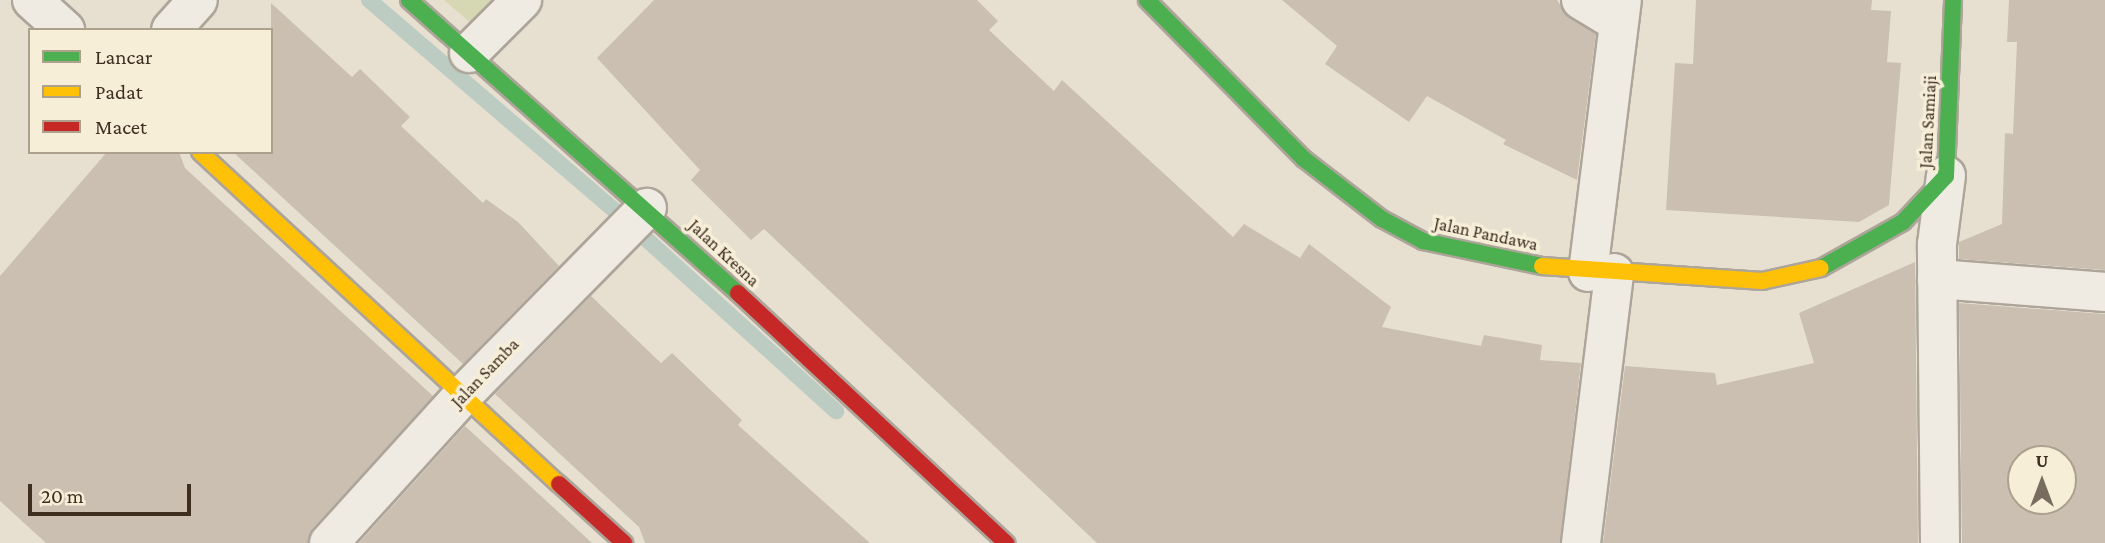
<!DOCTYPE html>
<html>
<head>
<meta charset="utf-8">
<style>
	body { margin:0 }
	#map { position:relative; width:2105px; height:543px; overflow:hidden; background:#e7e0d1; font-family:"Crimson Pro",serif }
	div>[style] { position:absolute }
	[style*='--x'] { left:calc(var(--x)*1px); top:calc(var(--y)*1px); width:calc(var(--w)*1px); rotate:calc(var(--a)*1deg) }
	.green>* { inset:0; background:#d6d7b3 }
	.stream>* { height:16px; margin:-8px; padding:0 8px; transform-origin:8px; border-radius:8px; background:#bcccc2 }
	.building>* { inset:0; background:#cbbfb2 }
	.roads { filter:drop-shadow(2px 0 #ada599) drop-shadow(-2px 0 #ada599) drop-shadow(0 2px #ada599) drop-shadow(0 -2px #ada599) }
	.street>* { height:38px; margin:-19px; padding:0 19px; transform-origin:19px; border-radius:19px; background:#efebe3 }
	.fast>* { height:16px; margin:-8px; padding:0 8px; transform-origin:8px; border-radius:8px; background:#4caf50 }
	.slow>* { height:16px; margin:-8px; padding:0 8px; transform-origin:8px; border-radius:8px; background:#ffc107 }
	.jam>* { height:16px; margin:-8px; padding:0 8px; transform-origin:8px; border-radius:8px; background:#c62828 }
	span { translate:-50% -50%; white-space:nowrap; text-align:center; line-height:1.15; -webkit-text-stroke:7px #f7eed8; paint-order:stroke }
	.street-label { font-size:18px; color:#3d2e20 }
	.legend { position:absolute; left:28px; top:28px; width:245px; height:126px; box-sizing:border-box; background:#f7eed8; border:2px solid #ada18e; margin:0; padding:9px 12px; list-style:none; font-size:21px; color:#3d2e20 }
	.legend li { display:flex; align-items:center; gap:14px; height:35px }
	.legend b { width:35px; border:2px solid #ada18e }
	.north { position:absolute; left:2007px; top:445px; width:70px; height:70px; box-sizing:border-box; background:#f7eed8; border:2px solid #ada18e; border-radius:50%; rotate:0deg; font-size:19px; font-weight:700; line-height:28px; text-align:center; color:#3d2e20 }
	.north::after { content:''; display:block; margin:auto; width:24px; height:32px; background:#786c5e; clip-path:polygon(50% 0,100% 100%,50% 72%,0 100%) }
	.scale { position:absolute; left:28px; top:484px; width:163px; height:32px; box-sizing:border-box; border:4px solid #3d2e20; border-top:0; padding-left:9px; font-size:21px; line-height:24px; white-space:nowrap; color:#3d2e20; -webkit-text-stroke:5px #f7eed8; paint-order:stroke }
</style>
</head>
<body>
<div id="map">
	<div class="green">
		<i style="clip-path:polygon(444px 0,498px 0,473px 25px)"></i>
	</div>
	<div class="stream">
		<i style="--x:369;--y:0;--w:341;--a:40.6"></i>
		<i style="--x:634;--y:228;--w:273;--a:42.2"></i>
	</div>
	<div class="building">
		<i style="clip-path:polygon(654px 0,977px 0,998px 21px,989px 30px,1054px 91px,1062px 80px,1233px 237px,1244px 224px,1300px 258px,1309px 244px,1391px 307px,1382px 327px,1481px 346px,1484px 335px,1542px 345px,1540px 360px,1581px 363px,1560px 543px,1097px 543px,764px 229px,751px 240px,691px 180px,700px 170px,597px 58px)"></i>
		<i style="clip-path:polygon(1282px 0,1557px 0,1569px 18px,1596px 34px,1577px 180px,1503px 144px,1506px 140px,1427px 96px,1409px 122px,1325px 64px,1337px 46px)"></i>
		<i style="clip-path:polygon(1696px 0,1872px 0,1871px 10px,1891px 11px,1887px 62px,1901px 63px,1889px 205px,1859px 222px,1666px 210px,1675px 63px,1693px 64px)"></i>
		<i style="clip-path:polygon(2009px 0,2105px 0,2105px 270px,1959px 259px,1959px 242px,2002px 224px,2005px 133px,2013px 134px,2017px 42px,2007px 42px)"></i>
		<i style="clip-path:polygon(271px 3px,352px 77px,360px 69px,410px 117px,401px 126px,483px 203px,486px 199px,518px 222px,559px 266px,463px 364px,233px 152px,271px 152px)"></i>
		<i style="clip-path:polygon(107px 152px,179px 152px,185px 168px,433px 396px,313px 528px,308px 543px,46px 543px,0 501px,0 276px)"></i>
		<i style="clip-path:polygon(1915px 262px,1918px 543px,1603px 543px,1625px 366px,1715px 373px,1717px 385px,1814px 363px,1799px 313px)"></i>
		<i style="clip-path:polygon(591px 296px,661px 363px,672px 353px,742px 420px,738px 425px,870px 543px,645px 543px,639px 527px,495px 394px)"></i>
		<i style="clip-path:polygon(evenodd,1959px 303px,2105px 314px,2105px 543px,1962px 543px,1959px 303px,2021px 459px,2063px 459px,2063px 501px,2021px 501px,2021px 459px)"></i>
		<i style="clip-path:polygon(465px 426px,592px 543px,359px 543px)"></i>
	</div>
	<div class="roads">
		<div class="street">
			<i style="--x:32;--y:0;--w:45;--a:42.3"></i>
			<i style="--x:1581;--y:0;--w:44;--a:31.2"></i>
			<i style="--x:171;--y:30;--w:40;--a:-48"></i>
			<i style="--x:469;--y:53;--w:75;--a:-45"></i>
			<i style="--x:1588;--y:272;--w:274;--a:-82.9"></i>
			<i style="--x:1937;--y:279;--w:169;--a:4.4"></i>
			<i style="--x:329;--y:543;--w:201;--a:-47.8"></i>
			<i style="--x:464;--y:394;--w:261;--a:-45.5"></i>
			<i style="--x:1581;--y:543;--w:272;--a:-83"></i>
			<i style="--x:1940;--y:543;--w:299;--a:-90.6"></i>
			<i style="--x:1937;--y:244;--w:69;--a:-82.5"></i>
		</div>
		<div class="fast">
			<i style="--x:409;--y:0;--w:441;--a:41.7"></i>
			<i style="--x:1147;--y:0;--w:223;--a:45.4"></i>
			<i style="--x:1304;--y:159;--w:98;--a:37.6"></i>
			<i style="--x:1382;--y:219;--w:47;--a:28.2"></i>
			<i style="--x:1423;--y:241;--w:122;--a:11.9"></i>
			<i style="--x:1821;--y:268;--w:94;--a:-29.3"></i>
			<i style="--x:1903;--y:222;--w:63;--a:-46.9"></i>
			<i style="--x:1946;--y:176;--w:176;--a:-87.7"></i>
		</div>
		<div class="slow">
			<i style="--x:200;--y:152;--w:489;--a:42.8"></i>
			<i style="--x:1542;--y:266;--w:221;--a:3.9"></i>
			<i style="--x:1762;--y:281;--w:60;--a:-12.4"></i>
		</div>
		<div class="jam">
			<i style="--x:738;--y:293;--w:367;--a:43"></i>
			<i style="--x:559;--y:484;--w:88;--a:42.2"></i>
		</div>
	</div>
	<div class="street-label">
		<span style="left:1928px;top:122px;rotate:-87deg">Jalan Samiaji</span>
		<span style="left:1486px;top:234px;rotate:12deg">Jalan Pandawa</span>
		<span style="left:724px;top:253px;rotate:43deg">Jalan Kresna</span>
		<span style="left:485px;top:373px;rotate:-46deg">Jalan Samba</span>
	</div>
	<ul class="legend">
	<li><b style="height:9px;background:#4caf50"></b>Lancar</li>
	<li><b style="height:9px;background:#ffc107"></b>Padat</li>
	<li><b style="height:9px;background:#c62828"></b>Macet</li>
	</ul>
	<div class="north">U</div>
	<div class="scale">20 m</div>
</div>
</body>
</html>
